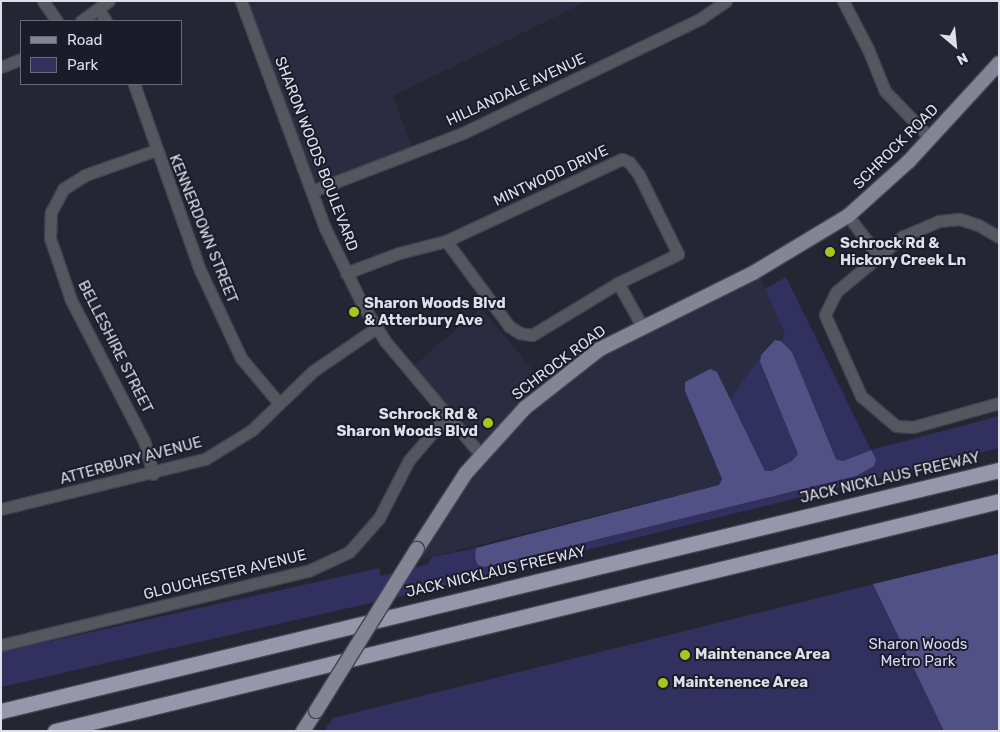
<!DOCTYPE html>
<html>
<head>
<meta charset="utf-8">
<style>
	body { margin:0 }
	#map { position:relative; width:1000px; height:732px; overflow:hidden; background:#252534; font-family:Rubik,sans-serif }
	div>[style] { position:absolute }
	[style*='--x'] { left:calc(var(--x)*1px); top:calc(var(--y)*1px); width:calc(var(--w)*1px); rotate:calc(var(--a)*1deg) }
	.built>* { inset:0; background:#2b2b41 }
	.green>* { inset:0; background:#32305e }
	.forest>* { inset:0; background:#525185 }
	.roads { filter:drop-shadow(1px 0 #434351) drop-shadow(-1px 0 #434351) drop-shadow(0 1px #434351) drop-shadow(0 -1px #434351) }
	.minor>* { height:11px; margin:-5.5px; padding:0 5.5px; transform-origin:5.5px; border-radius:5.5px; background:#56565e }
	.major>* { height:14px; margin:-7px; padding:0 7px; transform-origin:7px; border-radius:7px; background:#848495 }
	.highway>* { height:15px; margin:-7.5px; padding:0 7.5px; transform-origin:7.5px; border-radius:7.5px; background:#9697aa }
	.bridges { filter:drop-shadow(1px 0 #434351) drop-shadow(-1px 0 #434351) drop-shadow(0 1px #434351) drop-shadow(0 -1px #434351) }
	.major-bridge>* { height:14px; margin:-7px; padding:0 7px; transform-origin:7px; border-radius:7px; background:#848495 }
	.dots>* { width:14px; height:14px; translate:-50% -50%; box-sizing:border-box; border:2px solid #1b1b2a; border-radius:50% }
	span { translate:-50% -50%; white-space:nowrap; text-align:center; line-height:1.15; -webkit-text-stroke:4px #1b1b2a; paint-order:stroke }
	.street-label { font-size:15px; color:#dfdfea }
	.poi-label { font-size:15px; color:#dfdfea; font-weight:700 }
	.left { translate:0 -50%; text-align:left }
	.right { translate:-100% -50%; text-align:right }
	.park-label { font-size:15px; color:#d7d9fa }
	.frame { position:absolute; inset:0; border:2px solid #dfdfea; pointer-events:none }
	.legend { position:absolute; left:20px; top:20px; width:162px; height:65px; box-sizing:border-box; background:#1b1b2a; border:1px solid #696977; margin:0; padding:6px 9px; list-style:none; font-size:15px; color:#dfdfea }
	.legend li { display:flex; align-items:center; gap:10px; height:25px }
	.legend b { width:25px; border:1px solid #696977 }
	.north { position:absolute; left:930px; top:20px; width:50px; height:50px; -webkit-text-stroke:4px #1b1b2a; paint-order:stroke; rotate:152deg; font-size:14px; font-weight:700; line-height:20px; text-align:center; color:#dfdfea }
	.north::after { content:''; display:block; margin:auto; width:18px; height:22px; background:#dfdfea; clip-path:polygon(50% 0,100% 100%,50% 72%,0 100%) }
</style>
</head>
<body>
<div id="map">
	<div class="built">
		<i style="clip-path:polygon(254px 1px,588px 1px,393px 96px,413px 150px,323px 181px,309px 179px,245px 6px)"></i>
		<i style="clip-path:polygon(757px 269px,785px 334px,781px 341px,775px 340px,761px 355px,730px 399px,717px 372px,711px 369px,685px 382px,685px 391px,722px 479px,719px 485px,407px 563px,481px 452px,405px 373px,481px 308px,548px 388px,598px 353px)"></i>
	</div>
	<div class="green">
		<i style="clip-path:polygon(786px 277px,871px 450px,999px 416px,999px 448px,397px 597px,1px 687px,1px 652px,380px 568px,380px 576px,428px 564px,432px 557px,476px 548px,475px 558px,484px 567px,856px 476px,870px 450px,843px 461px,836px 459px,792px 352px,781px 341px,785px 334px,765px 289px)"></i>
		<i style="clip-path:polygon(761px 355px,760px 363px,798px 454px,793px 461px,770px 471px,765px 471px,730px 399px)"></i>
		<i style="clip-path:polygon(999px 553px,999px 731px,324px 731px,333px 718px)"></i>
	</div>
	<div class="forest">
		<i style="clip-path:polygon(775px 340px,781px 341px,792px 352px,836px 459px,843px 461px,871px 450px,876px 459px,874px 466px,856px 476px,484px 567px,478px 565px,475px 558px,476px 548px,719px 485px,722px 479px,685px 391px,685px 382px,710px 369px,717px 372px,765px 471px,771px 471px,792px 461px,798px 454px,760px 362px,761px 355px)"></i>
		<i style="clip-path:polygon(999px 554px,999px 731px,944px 731px,873px 584px)"></i>
	</div>
	<div class="roads">
		<div class="minor">
			<i style="--x:43;--y:1;--w:24;--a:55"></i>
			<i style="--x:241;--y:1;--w:242;--a:69.7"></i>
			<i style="--x:325;--y:228;--w:87;--a:64"></i>
			<i style="--x:363;--y:306;--w:41;--a:57.8"></i>
			<i style="--x:385;--y:341;--w:149;--a:49.9"></i>
			<i style="--x:843;--y:1;--w:54;--a:62.5"></i>
			<i style="--x:868;--y:49;--w:45;--a:68"></i>
			<i style="--x:885;--y:91;--w:65;--a:46.2"></i>
			<i style="--x:98;--y:9;--w:14;--a:56"></i>
			<i style="--x:81;--y:21;--w:34;--a:-36"></i>
			<i style="--x:1;--y:67;--w:22;--a:-22"></i>
			<i style="--x:134;--y:84;--w:197;--a:70.5"></i>
			<i style="--x:200;--y:270;--w:97;--a:65"></i>
			<i style="--x:241;--y:358;--w:57;--a:49.9"></i>
			<i style="--x:312;--y:191;--w:162;--a:-21"></i>
			<i style="--x:463;--y:133;--w:263;--a:-25.7"></i>
			<i style="--x:700;--y:19;--w:32;--a:-35"></i>
			<i style="--x:848;--y:216;--w:49;--a:52.4"></i>
			<i style="--x:999;--y:237;--w:24;--a:-150"></i>
			<i style="--x:978;--y:225;--w:20;--a:-162"></i>
			<i style="--x:959;--y:219;--w:20;--a:174"></i>
			<i style="--x:939;--y:221;--w:39;--a:157"></i>
			<i style="--x:903;--y:236;--w:87;--a:140.1"></i>
			<i style="--x:836;--y:292;--w:25;--a:116"></i>
			<i style="--x:825;--y:315;--w:89;--a:66"></i>
			<i style="--x:861;--y:396;--w:46;--a:40.6"></i>
			<i style="--x:896;--y:426;--w:17;--a:3"></i>
			<i style="--x:913;--y:427;--w:89;--a:-15.6"></i>
			<i style="--x:346;--y:273;--w:57;--a:-20.7"></i>
			<i style="--x:399;--y:253;--w:49;--a:-14.3"></i>
			<i style="--x:446;--y:241;--w:194;--a:-25"></i>
			<i style="--x:622;--y:159;--w:8;--a:23"></i>
			<i style="--x:629;--y:162;--w:16;--a:52"></i>
			<i style="--x:639;--y:175;--w:88;--a:63.7"></i>
			<i style="--x:678;--y:254;--w:67;--a:154.2"></i>
			<i style="--x:618;--y:283;--w:100;--a:148.8"></i>
			<i style="--x:532;--y:335;--w:12;--a:-171"></i>
			<i style="--x:520;--y:333;--w:13;--a:-148"></i>
			<i style="--x:509;--y:326;--w:106;--a:-126.5"></i>
			<i style="--x:618;--y:283;--w:49;--a:60.8"></i>
			<i style="--x:153;--y:474;--w:34;--a:-105"></i>
			<i style="--x:144;--y:441;--w:159;--a:-117.4"></i>
			<i style="--x:71;--y:300;--w:65;--a:-108.7"></i>
			<i style="--x:50;--y:238;--w:26;--a:-88"></i>
			<i style="--x:51;--y:212;--w:26;--a:-62"></i>
			<i style="--x:63;--y:189;--w:26;--a:-32"></i>
			<i style="--x:85;--y:175;--w:75;--a:-19.4"></i>
			<i style="--x:1;--y:509;--w:210;--a:-13.8"></i>
			<i style="--x:205;--y:459;--w:55;--a:-31.7"></i>
			<i style="--x:252;--y:430;--w:85;--a:-44"></i>
			<i style="--x:313;--y:371;--w:76;--a:-34.3"></i>
			<i style="--x:1;--y:645;--w:316;--a:-13.6"></i>
			<i style="--x:308;--y:571;--w:45;--a:-24.9"></i>
			<i style="--x:349;--y:552;--w:45;--a:-48.6"></i>
			<i style="--x:379;--y:518;--w:65;--a:-62.7"></i>
			<i style="--x:409;--y:460;--w:57;--a:-49.3"></i>
		</div>
		<div class="major">
			<i style="--x:417;--y:549;--w:90;--a:-57.2"></i>
			<i style="--x:466;--y:473;--w:88;--a:-47.8"></i>
			<i style="--x:525;--y:408;--w:95;--a:-38.2"></i>
			<i style="--x:600;--y:349;--w:171;--a:-26.4"></i>
			<i style="--x:753;--y:273;--w:111;--a:-31"></i>
			<i style="--x:848;--y:216;--w:82;--a:-42"></i>
			<i style="--x:909;--y:161;--w:133;--a:-47.4"></i>
			<i style="--x:303;--y:731;--w:24;--a:-57"></i>
		</div>
		<div class="highway">
			<i style="--x:1;--y:711;--w:1027;--a:-13.58"></i>
			<i style="--x:55;--y:731;--w:972;--a:-13.69"></i>
		</div>
	</div>
	<div class="bridges">
		<div class="major-bridge">
			<i style="--x:316;--y:711;--w:191;--a:-58.1"></i>
		</div>
	</div>
	<div class="dots">
		<i style="left:830px;top:252px;background:#a7c71e"></i>
		<i style="left:354px;top:312px;background:#a7c71e"></i>
		<i style="left:488px;top:423px;background:#a7c71e"></i>
		<i style="left:685px;top:655px;background:#a7c71e"></i>
		<i style="left:663px;top:683px;background:#a7c71e"></i>
	</div>
	<div class="street-label">
		<span style="left:516px;top:90px;rotate:-25deg">HILLANDALE AVENUE</span>
		<span style="left:896px;top:147px;rotate:-45deg">SCHROCK ROAD</span>
		<span style="left:316px;top:154px;rotate:69deg">SHARON WOODS BOULEVARD</span>
		<span style="left:551px;top:176px;rotate:-25deg">MINTWOOD DRIVE</span>
		<span style="left:203px;top:229px;rotate:68deg">KENNERDOWN STREET</span>
		<span style="left:115px;top:347px;rotate:63deg">BELLESHIRE STREET</span>
		<span style="left:559px;top:363px;rotate:-37deg">SCHROCK ROAD</span>
		<span style="left:131px;top:461px;rotate:-15deg">ATTERBURY AVENUE</span>
		<span style="left:890px;top:478px;rotate:-13deg">JACK NICKLAUS FREEWAY</span>
		<span style="left:496px;top:572px;rotate:-13deg">JACK NICKLAUS FREEWAY</span>
		<span style="left:225px;top:575px;rotate:-14deg">GLOUCHESTER AVENUE</span>
	</div>
	<div class="poi-label">
		<span class="left" style="left:840px;top:252px">Schrock Rd &amp;<br>Hickory Creek Ln</span>
		<span class="left" style="left:364px;top:312px">Sharon Woods Blvd<br>&amp; Atterbury Ave</span>
		<span class="right" style="left:478px;top:423px">Schrock Rd &amp;<br>Sharon Woods Blvd</span>
		<span class="left" style="left:695px;top:655px">Maintenance Area</span>
		<span class="left" style="left:673px;top:683px">Maintenence Area</span>
	</div>
	<div class="park-label">
		<span style="left:918px;top:653px">Sharon Woods<br>Metro Park</span>
	</div>
	<div class="frame"></div>
	<ul class="legend">
	<li><b style="height:6px;background:#848495"></b>Road</li>
	<li><b style="height:14px;background:#32305e"></b>Park</li>
	</ul>
	<div class="north">N</div>
</div>
</body>
</html>
